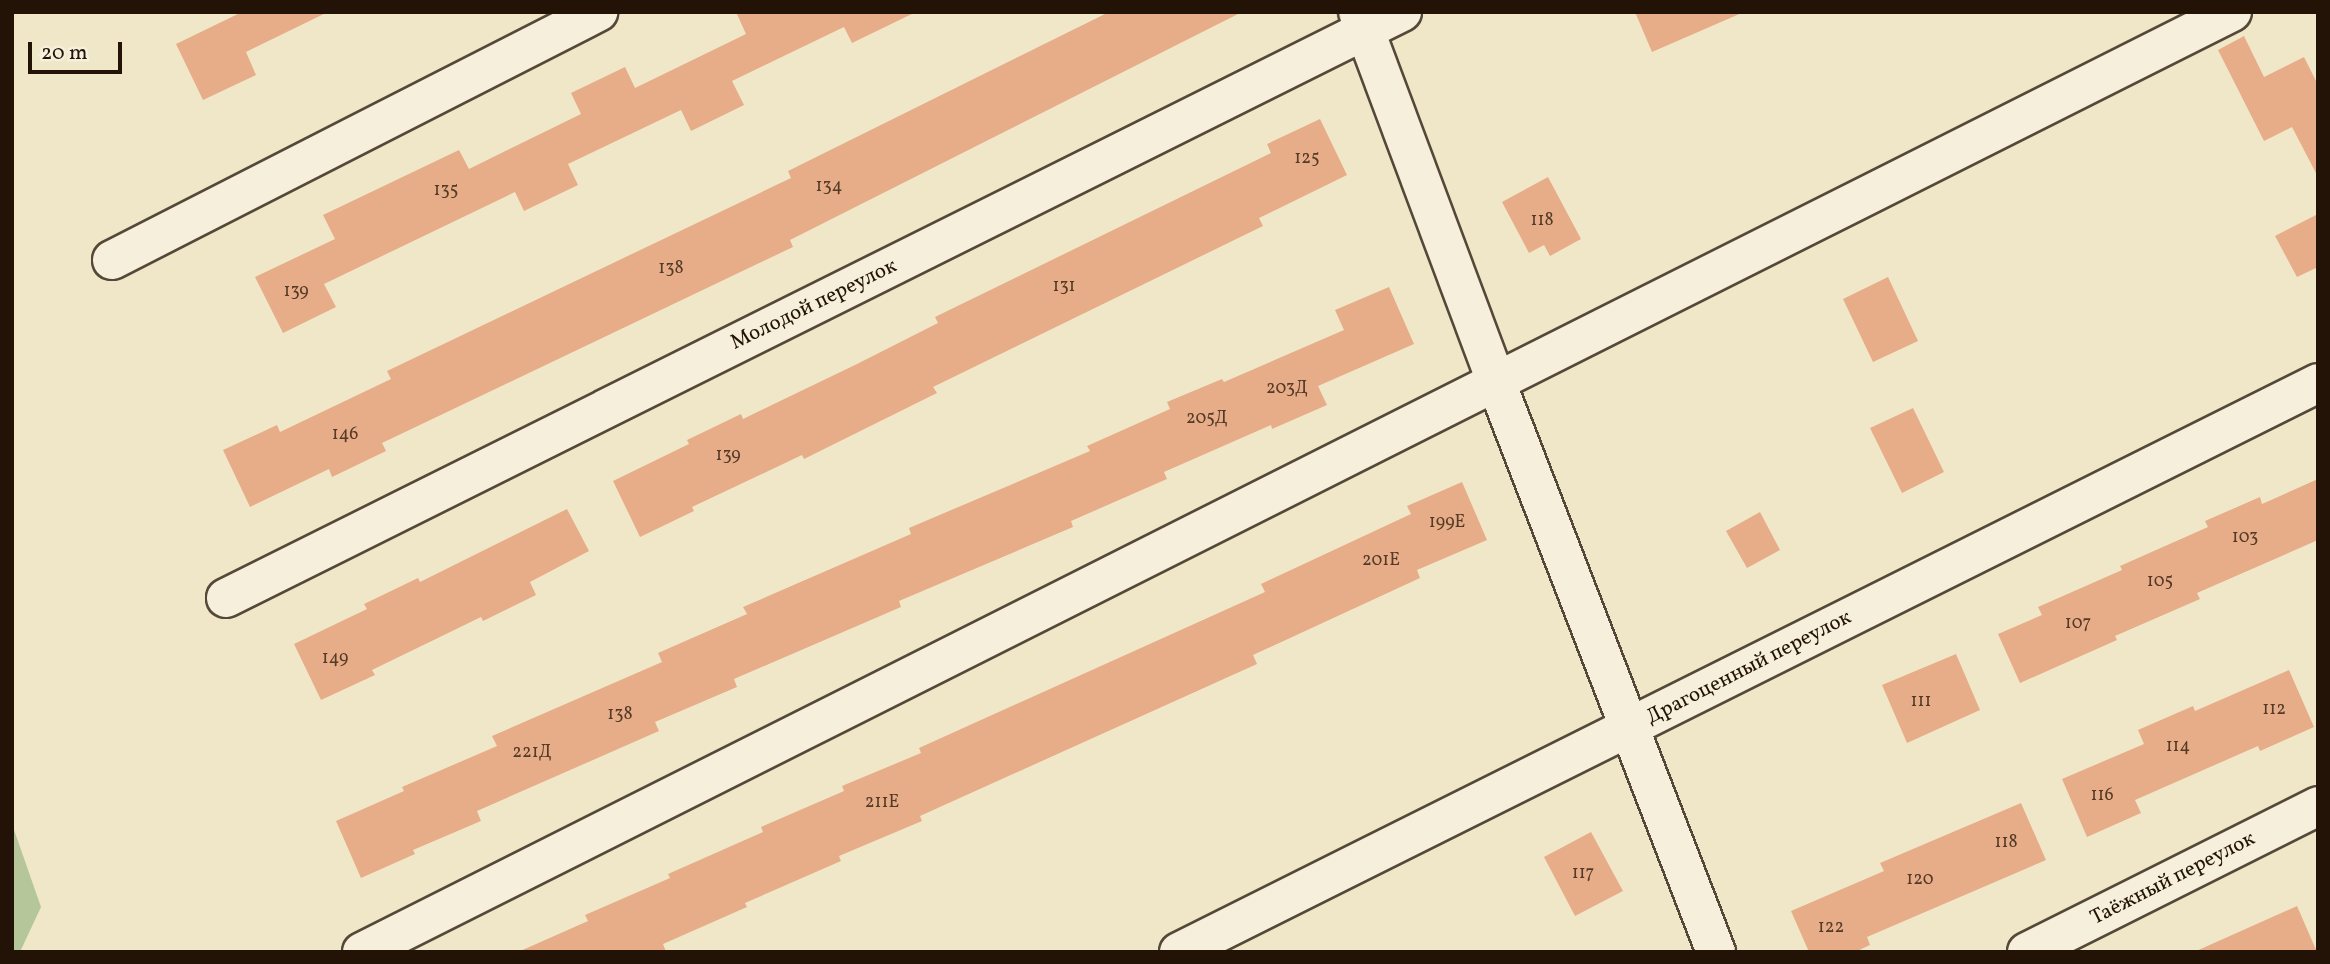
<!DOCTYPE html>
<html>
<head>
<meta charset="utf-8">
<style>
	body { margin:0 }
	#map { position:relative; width:2330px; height:964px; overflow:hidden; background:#f0e7c9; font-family:Vollkorn,serif }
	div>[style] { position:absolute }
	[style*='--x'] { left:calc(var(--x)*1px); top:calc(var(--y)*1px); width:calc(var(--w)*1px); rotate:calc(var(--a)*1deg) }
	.green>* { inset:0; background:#b5c79a }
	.building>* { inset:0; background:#e7ad88 }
	.roads { filter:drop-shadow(2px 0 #564838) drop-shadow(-2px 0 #564838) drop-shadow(0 2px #564838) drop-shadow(0 -2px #564838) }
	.minor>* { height:38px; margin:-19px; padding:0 19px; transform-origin:19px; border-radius:19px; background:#f5efdc }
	span { translate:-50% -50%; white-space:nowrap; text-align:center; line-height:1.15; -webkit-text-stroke:6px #f5efdc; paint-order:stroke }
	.number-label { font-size:18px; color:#543a27 }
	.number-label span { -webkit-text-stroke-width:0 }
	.street-label { font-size:21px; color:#231307 }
	.frame { position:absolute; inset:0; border:14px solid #231307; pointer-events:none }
	.scale { position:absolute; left:28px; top:42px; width:94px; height:32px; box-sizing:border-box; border:4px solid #231307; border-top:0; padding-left:9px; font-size:21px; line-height:24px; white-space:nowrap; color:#231307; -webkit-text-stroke:5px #f5efdc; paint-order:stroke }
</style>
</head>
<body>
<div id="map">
	<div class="green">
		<i style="clip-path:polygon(12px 824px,41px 907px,20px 952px,12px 952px)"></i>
	</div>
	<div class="building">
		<i style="clip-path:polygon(242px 12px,328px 12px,246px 52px,256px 75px,203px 100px,176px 44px)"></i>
		<i style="clip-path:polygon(736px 12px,916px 12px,852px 43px,844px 27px,732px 81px,744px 105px,691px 131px,681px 110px,568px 164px,578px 185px,524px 211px,515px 192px,324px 284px,336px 307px,283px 333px,255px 277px,335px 239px,323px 215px,459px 150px,469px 169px,581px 114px,571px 93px,625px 67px,635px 88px,746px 34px)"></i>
		<i style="clip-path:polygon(1109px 12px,1242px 12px,790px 240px,793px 247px,382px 443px,386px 451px,332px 477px,329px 469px,250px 507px,223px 450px,277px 425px,280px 432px,391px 379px,387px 371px,791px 178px,788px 171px)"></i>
		<i style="clip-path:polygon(1635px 12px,1744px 12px,1652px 52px)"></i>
		<i style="clip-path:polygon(2244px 36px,2264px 77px,2304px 57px,2318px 85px,2318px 177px,2292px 127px,2264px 141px,2218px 50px)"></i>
		<i style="clip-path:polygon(1320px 119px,1347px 175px,1259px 218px,1263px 226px,933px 387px,937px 393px,804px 459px,802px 455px,692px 507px,694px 511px,640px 537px,613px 481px,689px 444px,687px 440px,741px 414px,743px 419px,857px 364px,938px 323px,935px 317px,1271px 153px,1267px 144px)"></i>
		<i style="clip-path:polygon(1548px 177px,1581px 239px,1550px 256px,1544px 245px,1529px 253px,1502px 202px)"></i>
		<i style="clip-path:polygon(2318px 214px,2318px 267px,2297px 277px,2275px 236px)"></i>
		<i style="clip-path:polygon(1888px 277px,1918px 341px,1873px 362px,1843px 299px)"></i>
		<i style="clip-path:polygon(1389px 287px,1414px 344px,1318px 386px,1327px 405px,1272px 429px,1271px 425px,1164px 472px,1167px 479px,1071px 521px,1073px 527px,899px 601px,901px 607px,734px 679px,737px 687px,655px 722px,659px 731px,477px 811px,481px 821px,413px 850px,415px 854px,361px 878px,336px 821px,404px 791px,402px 787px,497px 746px,492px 736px,662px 662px,658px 653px,747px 614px,743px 607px,911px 534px,909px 528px,1090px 451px,1087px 446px,1170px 409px,1167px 402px,1222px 379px,1224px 382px,1344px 330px,1335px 310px)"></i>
		<i style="clip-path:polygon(1913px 408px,1944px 472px,1902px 493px,1870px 428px)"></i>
		<i style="clip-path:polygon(2318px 479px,2318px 540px,2197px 593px,2200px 599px,2115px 636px,2117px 640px,2020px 683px,1998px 634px,2042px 615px,2038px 607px,2122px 570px,2120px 566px,2208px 527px,2205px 521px,2260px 497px,2262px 504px)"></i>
		<i style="clip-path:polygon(1462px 482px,1487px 540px,1417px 570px,1420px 578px,1253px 655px,1257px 664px,920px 816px,922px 821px,839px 856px,841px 861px,745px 903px,747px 907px,663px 944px,666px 952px,518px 952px,588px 921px,585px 915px,670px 878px,668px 874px,763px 832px,761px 827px,844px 791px,842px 786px,921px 753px,919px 748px,1265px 592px,1261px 584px,1411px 514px,1407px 506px)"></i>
		<i style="clip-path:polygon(567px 509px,589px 551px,530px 582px,536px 595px,483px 621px,481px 617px,372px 670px,375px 675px,321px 700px,294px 644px,367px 609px,364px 604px,418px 578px,420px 582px)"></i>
		<i style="clip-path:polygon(1760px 512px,1780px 550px,1747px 568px,1726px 531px)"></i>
		<i style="clip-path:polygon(1956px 654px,1980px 710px,1907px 743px,1882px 685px)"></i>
		<i style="clip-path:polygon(2289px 670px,2314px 727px,2260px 751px,2258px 746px,2135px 800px,2141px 813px,2087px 837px,2062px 779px,2144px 744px,2138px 730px,2193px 706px,2195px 711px)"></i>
		<i style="clip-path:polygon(2021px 803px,2046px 860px,1867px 937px,1870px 945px,1855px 952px,1809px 952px,1791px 911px,1884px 871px,1880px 863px)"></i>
		<i style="clip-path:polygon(1591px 832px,1623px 891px,1575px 916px,1544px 857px)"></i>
		<i style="clip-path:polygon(2297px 906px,2317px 952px,2194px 952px)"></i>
	</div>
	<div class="roads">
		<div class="minor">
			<i style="--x:1358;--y:12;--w:395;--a:69.5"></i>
			<i style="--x:1496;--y:382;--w:611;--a:68.9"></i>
			<i style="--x:112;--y:260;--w:546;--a:-27.03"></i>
			<i style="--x:226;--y:598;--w:1314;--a:-26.49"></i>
			<i style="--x:362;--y:952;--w:2093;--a:-26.69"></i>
			<i style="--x:1179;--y:952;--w:1273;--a:-26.54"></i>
			<i style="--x:2027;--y:952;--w:326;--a:-26.6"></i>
		</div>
	</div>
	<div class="number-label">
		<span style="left:1307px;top:159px">125</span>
		<span style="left:829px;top:187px">134</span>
		<span style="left:446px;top:191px">135</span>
		<span style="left:1542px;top:221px">118</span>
		<span style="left:671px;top:269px">138</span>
		<span style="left:1064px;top:287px">131</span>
		<span style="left:296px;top:292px">139</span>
		<span style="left:1287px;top:389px">203Д</span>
		<span style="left:1207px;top:419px">205Д</span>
		<span style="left:345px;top:435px">146</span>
		<span style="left:728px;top:456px">139</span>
		<span style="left:1447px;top:523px">199Е</span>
		<span style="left:2245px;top:538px">103</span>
		<span style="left:1381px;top:561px">201Е</span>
		<span style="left:2160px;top:582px">105</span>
		<span style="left:2078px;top:624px">107</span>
		<span style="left:335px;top:659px">149</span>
		<span style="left:1921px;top:702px">111</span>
		<span style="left:2274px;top:710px">112</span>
		<span style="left:620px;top:715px">138</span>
		<span style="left:2178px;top:747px">114</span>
		<span style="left:532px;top:753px">221Д</span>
		<span style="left:2102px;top:796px">116</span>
		<span style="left:882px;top:803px">211Е</span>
		<span style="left:2006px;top:843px">118</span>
		<span style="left:1583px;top:874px">117</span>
		<span style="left:1920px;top:880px">120</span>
		<span style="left:1831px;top:928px">122</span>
	</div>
	<div class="street-label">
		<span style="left:814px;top:305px;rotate:-26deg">Молодой переулок</span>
		<span style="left:1749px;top:668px;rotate:-27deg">Драгоценный переулок</span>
		<span style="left:2173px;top:879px;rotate:-27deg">Таёжный переулок</span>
	</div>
	<div class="frame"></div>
	<div class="scale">20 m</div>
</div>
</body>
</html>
